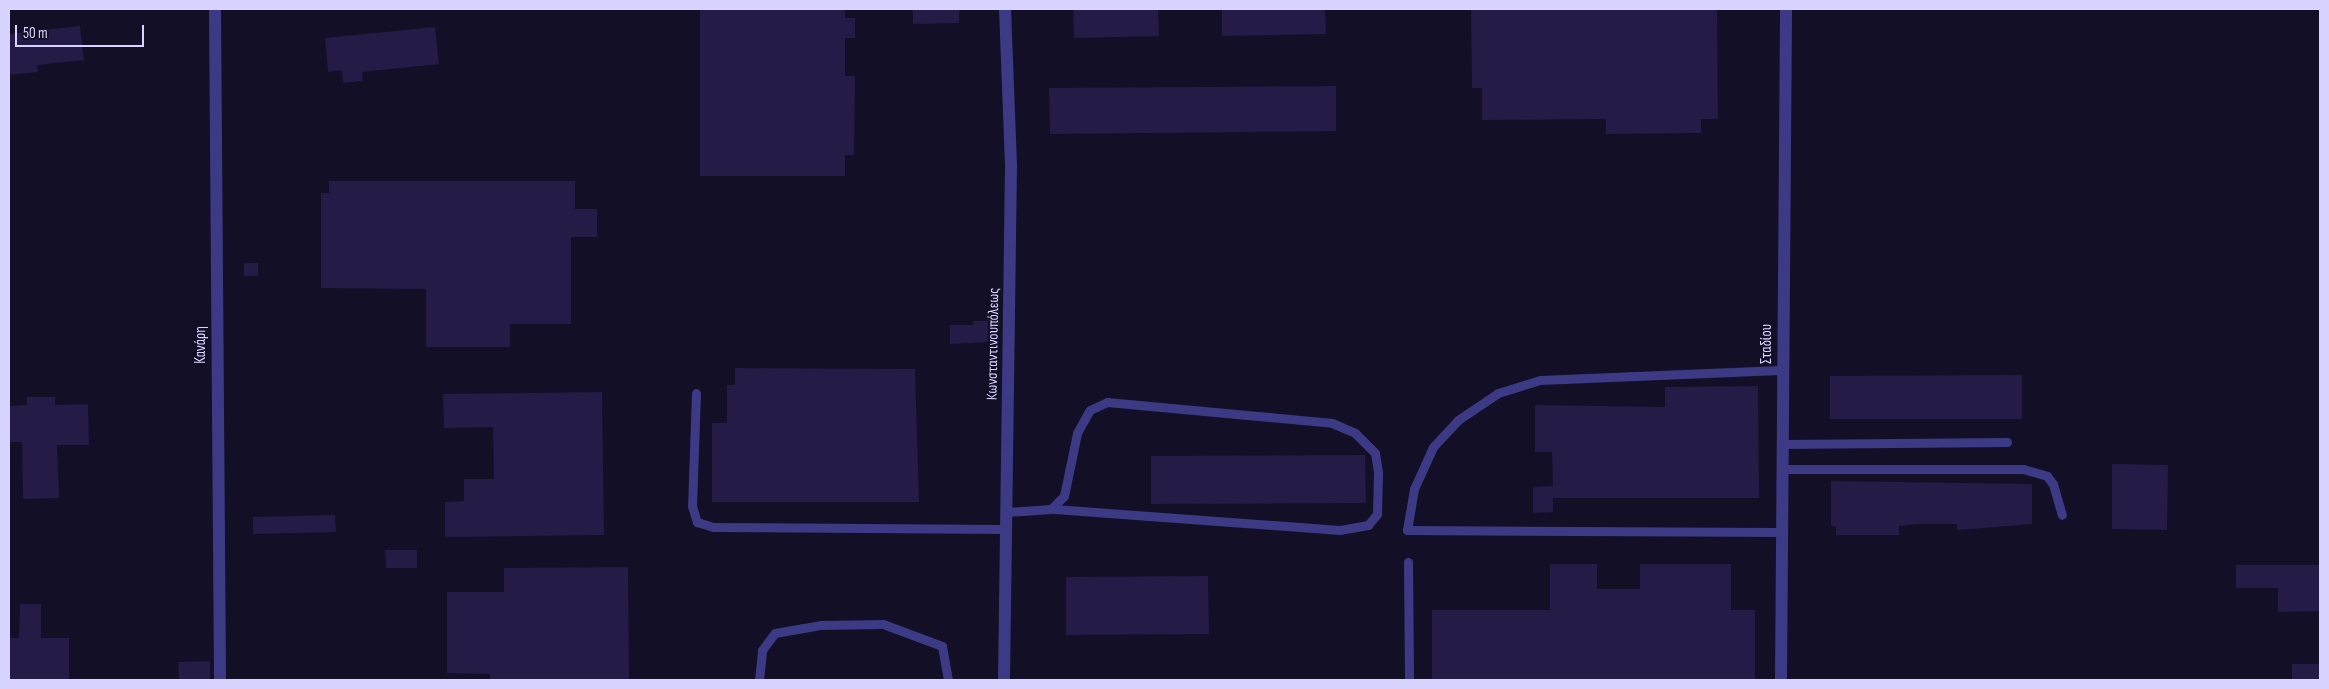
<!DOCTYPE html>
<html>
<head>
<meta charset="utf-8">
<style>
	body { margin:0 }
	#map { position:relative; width:2329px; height:689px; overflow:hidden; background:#130f26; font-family:"Sofia Sans Condensed",sans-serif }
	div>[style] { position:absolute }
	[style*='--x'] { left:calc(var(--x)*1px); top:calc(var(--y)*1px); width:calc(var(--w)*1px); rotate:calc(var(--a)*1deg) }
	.building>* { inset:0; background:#241b47 }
	.lane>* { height:9px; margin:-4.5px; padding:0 4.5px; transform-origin:4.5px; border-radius:4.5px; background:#3d3a85 }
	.street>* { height:12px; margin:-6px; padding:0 6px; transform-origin:6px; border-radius:6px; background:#3d3a85 }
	span { translate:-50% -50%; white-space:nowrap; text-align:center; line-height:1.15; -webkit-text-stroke:5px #130f26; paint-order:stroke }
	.street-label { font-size:15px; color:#d9d4ff }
	.frame { position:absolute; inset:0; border:10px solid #d9d4ff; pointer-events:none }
	.scale { position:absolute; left:15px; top:25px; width:129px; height:22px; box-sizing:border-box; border:2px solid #d9d4ff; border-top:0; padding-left:6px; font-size:15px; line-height:18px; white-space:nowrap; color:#d9d4ff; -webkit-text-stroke:4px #130f26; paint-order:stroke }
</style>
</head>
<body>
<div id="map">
	<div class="building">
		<i style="clip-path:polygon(700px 9px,845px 9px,845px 18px,855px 18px,855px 38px,845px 38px,845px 76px,855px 76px,854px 155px,845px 155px,845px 176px,700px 176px)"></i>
		<i style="clip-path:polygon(913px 9px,959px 9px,959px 23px,913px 24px)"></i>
		<i style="clip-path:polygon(1073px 9px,1158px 9px,1159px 36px,1074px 38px)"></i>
		<i style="clip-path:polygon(1222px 9px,1325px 9px,1326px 34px,1222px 36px)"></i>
		<i style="clip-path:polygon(1471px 9px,1717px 9px,1718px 119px,1701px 119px,1701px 133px,1606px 134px,1606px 119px,1482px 120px,1482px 88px,1472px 88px)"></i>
		<i style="clip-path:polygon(80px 26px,84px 60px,37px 65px,38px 72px,9px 75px,9px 34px)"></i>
		<i style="clip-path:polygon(435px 27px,439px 64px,362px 72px,363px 81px,343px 83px,342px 70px,328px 72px,325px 38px)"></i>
		<i style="clip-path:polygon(1336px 86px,1336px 131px,1050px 134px,1049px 88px)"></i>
		<i style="clip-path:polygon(329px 181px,575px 181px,575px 209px,597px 209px,597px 237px,571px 237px,571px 324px,510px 324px,510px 347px,426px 347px,426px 289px,321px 288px,321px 193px,329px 193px)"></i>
		<i style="clip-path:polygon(244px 263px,258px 263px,258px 276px,244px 276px)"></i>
		<i style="clip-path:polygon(973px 321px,989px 321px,989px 342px,950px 344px,950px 325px,973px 325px)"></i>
		<i style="clip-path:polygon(735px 368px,915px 369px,919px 502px,712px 502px,712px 423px,727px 423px,727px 385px,735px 385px)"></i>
		<i style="clip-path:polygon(2022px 375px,2022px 419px,1830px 419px,1830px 376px)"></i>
		<i style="clip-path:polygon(1758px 386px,1759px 498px,1553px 498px,1553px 512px,1533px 513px,1533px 487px,1553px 486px,1552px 452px,1535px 452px,1535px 405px,1665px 407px,1665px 387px)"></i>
		<i style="clip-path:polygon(602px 392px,604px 535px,445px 537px,445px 502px,464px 501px,464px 479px,494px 479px,493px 427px,444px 428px,443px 394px)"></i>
		<i style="clip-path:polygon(27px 397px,55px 397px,55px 405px,88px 404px,89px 445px,57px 445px,59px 498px,23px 499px,22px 442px,10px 442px,9px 406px,27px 405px)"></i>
		<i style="clip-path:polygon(1365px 455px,1366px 503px,1151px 504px,1151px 456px)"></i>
		<i style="clip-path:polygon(2112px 464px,2168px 465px,2167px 530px,2112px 529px)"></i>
		<i style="clip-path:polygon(1831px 481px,2032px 484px,2032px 524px,1957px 530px,1957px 524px,1919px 524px,1899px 526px,1899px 535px,1836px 535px,1836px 526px,1831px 526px)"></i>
		<i style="clip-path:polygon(335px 515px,336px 532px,253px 534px,253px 517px)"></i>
		<i style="clip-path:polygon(385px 550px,417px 550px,417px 568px,386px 568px)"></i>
		<i style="clip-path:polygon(1550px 564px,1597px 564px,1597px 589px,1640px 589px,1640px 564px,1731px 564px,1731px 610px,1755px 610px,1755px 680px,1432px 680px,1432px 610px,1550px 610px)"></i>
		<i style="clip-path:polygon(2236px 565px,2320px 565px,2320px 611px,2278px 612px,2278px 588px,2236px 588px)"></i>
		<i style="clip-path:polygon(628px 567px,629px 680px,490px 680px,490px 674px,447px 673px,447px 592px,504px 592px,504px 568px)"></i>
		<i style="clip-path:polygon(1208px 576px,1209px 634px,1066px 635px,1066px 577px)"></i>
		<i style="clip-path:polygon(20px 604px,41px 604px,41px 638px,69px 638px,69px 680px,9px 680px,9px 638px,19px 638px)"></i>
		<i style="clip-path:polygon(210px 661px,210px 680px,179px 680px,178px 662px)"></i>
		<i style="clip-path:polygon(2292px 664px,2320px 664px,2320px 680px,2292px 680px)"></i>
	</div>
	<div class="lane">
		<i style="--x:696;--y:393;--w:113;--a:92"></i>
		<i style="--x:692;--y:506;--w:17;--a:73"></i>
		<i style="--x:697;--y:522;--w:17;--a:17"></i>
		<i style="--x:713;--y:527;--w:293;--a:0.4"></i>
		<i style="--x:1783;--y:444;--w:224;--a:-0.5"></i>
		<i style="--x:1782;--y:469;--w:241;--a:0"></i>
		<i style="--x:2023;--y:469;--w:25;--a:16"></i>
		<i style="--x:2047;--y:476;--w:10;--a:53"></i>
		<i style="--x:2053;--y:484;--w:32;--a:74"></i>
		<i style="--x:1007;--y:512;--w:44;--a:-3.9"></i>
		<i style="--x:1051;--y:509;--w:18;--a:-45"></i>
		<i style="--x:1064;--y:496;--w:64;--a:-78.3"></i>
		<i style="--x:1077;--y:433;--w:26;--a:-61"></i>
		<i style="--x:1090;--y:410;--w:19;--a:-25"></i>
		<i style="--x:1107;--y:402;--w:226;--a:5.3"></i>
		<i style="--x:1332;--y:423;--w:25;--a:23"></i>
		<i style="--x:1355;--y:433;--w:28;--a:45"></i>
		<i style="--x:1375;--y:453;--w:20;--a:81"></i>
		<i style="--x:1378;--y:473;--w:41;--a:91.4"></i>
		<i style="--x:1377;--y:514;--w:14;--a:129"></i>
		<i style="--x:1368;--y:525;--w:28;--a:170"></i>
		<i style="--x:1340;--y:530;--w:290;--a:-175.8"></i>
		<i style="--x:1782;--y:532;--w:375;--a:-179.7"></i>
		<i style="--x:1407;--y:530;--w:42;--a:-80.3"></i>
		<i style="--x:1414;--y:489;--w:46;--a:-65.7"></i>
		<i style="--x:1433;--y:447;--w:37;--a:-47"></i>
		<i style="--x:1458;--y:420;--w:48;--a:-34"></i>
		<i style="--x:1498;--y:393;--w:44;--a:-17.2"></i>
		<i style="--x:1540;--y:380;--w:243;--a:-2.4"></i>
		<i style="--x:1408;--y:562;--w:118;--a:89.5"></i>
		<i style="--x:759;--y:680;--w:30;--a:-84"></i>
		<i style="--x:762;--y:650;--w:21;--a:-53"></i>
		<i style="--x:775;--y:633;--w:47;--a:-9.9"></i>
		<i style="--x:821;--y:625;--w:62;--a:-0.9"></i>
		<i style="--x:883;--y:624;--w:63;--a:20.4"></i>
		<i style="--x:942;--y:646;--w:35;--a:80"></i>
	</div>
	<div class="street">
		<i style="--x:215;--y:9;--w:671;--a:89.57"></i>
		<i style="--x:1004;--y:680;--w:515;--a:-89.22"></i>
		<i style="--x:1011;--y:165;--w:156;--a:-92.2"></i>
		<i style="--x:1781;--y:680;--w:671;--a:-89.57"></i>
	</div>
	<div class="street-label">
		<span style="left:993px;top:344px;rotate:-89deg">Κωνσταντινουπόλεως</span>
		<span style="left:1767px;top:344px;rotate:-90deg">Σταδίου</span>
		<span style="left:201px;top:345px;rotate:-90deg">Κανάρη</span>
	</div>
	<div class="frame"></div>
	<div class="scale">50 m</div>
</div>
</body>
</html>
